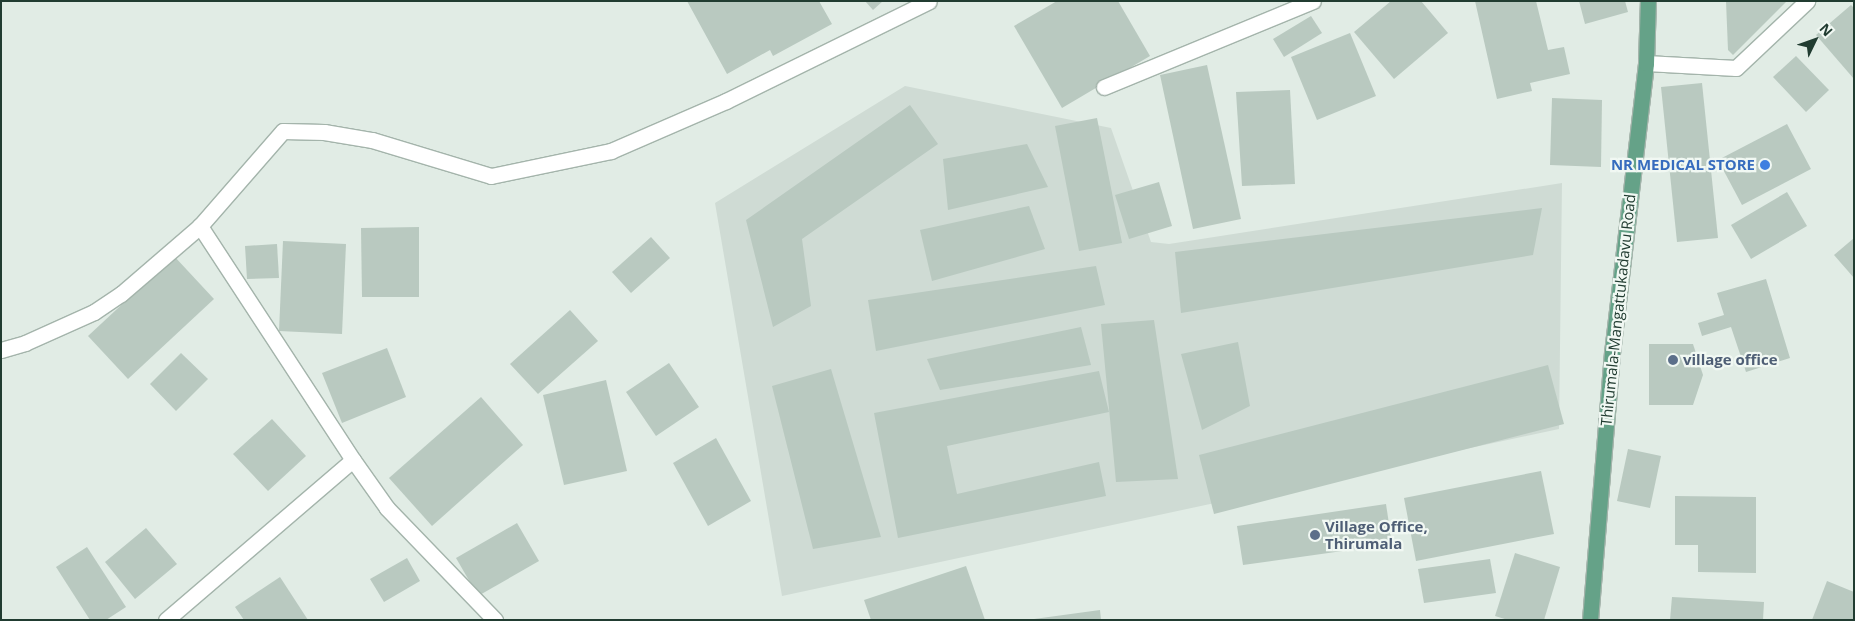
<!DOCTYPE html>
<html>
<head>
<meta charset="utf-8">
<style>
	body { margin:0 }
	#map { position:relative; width:1855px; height:621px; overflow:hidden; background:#e1ece5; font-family:"Open Sans",sans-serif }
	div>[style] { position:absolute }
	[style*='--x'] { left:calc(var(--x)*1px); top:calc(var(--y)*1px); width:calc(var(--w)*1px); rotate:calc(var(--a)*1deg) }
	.built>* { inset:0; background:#cfdbd4 }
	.building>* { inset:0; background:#b9c9c0 }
	.roads { filter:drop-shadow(1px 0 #a4b4ab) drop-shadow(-1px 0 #a4b4ab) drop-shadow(0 1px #a4b4ab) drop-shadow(0 -1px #a4b4ab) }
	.minor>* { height:15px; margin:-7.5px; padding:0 7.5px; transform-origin:7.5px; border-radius:7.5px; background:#fff }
	.major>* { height:15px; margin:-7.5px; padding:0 7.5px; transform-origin:7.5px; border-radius:7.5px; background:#65a288 }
	.dots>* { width:14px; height:14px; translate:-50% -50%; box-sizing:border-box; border:2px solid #f1f8f3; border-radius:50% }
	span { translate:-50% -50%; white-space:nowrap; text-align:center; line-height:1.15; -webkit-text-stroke:4.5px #f1f8f3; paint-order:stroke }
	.shop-label { font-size:15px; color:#366cbe; font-weight:700 }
	.right { translate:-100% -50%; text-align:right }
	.street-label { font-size:15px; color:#213c31 }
	.service-label { font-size:15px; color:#4e5e75; font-weight:700 }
	.left { translate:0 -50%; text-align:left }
	.frame { position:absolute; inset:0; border:2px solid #213c31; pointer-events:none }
	.north { position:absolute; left:1790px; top:15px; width:50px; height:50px; -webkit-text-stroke:4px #f1f8f3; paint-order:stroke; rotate:48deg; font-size:14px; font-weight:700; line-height:20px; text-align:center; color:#213c31 }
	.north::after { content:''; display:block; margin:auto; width:18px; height:22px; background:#213c31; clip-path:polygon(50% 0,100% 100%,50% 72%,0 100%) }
</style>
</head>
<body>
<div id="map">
	<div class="built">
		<i style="clip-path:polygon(905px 86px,1111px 128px,1151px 242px,1169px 244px,1562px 183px,1559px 429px,782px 596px,715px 203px)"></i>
	</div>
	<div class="building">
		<i style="clip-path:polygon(687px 1px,819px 1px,832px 24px,773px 56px,770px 50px,727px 74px)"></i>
		<i style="clip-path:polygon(865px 1px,883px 1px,873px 10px)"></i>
		<i style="clip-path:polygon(1057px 1px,1118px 1px,1150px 56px,1062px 108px,1014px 26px)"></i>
		<i style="clip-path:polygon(1391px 1px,1421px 1px,1448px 33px,1394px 79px,1354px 32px)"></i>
		<i style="clip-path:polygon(1475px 1px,1536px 1px,1548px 50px,1564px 47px,1570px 74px,1530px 83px,1532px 91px,1497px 99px)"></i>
		<i style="clip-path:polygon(1579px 1px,1625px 1px,1628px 12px,1585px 24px)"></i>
		<i style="clip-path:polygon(1726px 1px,1787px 1px,1733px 55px,1728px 50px)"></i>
		<i style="clip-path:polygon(1851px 5px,1854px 8px,1854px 79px,1816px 35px)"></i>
		<i style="clip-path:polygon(1311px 16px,1322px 33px,1284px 57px,1273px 39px)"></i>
		<i style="clip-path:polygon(1350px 33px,1376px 96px,1317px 120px,1291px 57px)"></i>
		<i style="clip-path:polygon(1796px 56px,1829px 90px,1806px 112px,1773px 77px)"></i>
		<i style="clip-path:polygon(1207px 65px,1241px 219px,1193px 229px,1160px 75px)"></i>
		<i style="clip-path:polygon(1702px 83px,1718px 238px,1677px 242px,1661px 87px)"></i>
		<i style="clip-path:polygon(1290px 90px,1295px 184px,1242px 186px,1236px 92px)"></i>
		<i style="clip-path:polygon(1552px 98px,1602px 100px,1601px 167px,1550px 165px)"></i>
		<i style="clip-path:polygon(910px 105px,938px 144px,802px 239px,811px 306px,773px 327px,746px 220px)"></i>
		<i style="clip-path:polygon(1097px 118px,1122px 243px,1079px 251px,1055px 126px)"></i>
		<i style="clip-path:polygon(1787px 124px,1811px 169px,1742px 205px,1718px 160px)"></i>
		<i style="clip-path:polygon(1027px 144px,1048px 187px,948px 210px,943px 159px)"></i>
		<i style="clip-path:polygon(1159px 182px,1172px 226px,1129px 239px,1115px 195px)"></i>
		<i style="clip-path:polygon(1787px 192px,1807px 226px,1751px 259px,1731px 225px)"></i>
		<i style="clip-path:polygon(1029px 206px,1045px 249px,932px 281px,920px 230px)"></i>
		<i style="clip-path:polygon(1542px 208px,1533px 255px,1181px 313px,1175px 252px)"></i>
		<i style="clip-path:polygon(419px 227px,419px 297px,362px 297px,361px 228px)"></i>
		<i style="clip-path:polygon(651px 237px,670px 258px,631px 293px,612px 272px)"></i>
		<i style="clip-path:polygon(1854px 238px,1854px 278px,1834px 255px)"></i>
		<i style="clip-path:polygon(283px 241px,346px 244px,342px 334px,279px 331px)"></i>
		<i style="clip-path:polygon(277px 244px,279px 278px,247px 279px,245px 246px)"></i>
		<i style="clip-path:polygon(174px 256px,214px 299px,128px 379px,88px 336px)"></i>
		<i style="clip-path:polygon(1096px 266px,1105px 305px,876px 351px,868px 300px)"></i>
		<i style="clip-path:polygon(1766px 279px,1790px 358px,1746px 372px,1731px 327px,1702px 336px,1698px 323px,1724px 315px,1717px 293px)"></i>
		<i style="clip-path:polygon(570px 310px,598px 341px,538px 394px,510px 364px)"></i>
		<i style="clip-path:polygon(1154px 320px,1178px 479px,1116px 482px,1101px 324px)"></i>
		<i style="clip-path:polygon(1081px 327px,1091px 365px,940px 390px,927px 359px)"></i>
		<i style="clip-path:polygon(1238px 342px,1250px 406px,1202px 430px,1181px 354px)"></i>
		<i style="clip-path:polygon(1649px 344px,1693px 344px,1703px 375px,1693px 405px,1649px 405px)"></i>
		<i style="clip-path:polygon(387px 348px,406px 397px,342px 423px,322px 373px)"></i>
		<i style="clip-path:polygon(181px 353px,208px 379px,176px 411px,150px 384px)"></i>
		<i style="clip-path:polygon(669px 363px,699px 407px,656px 436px,626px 392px)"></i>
		<i style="clip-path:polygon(1548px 365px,1564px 424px,1214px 514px,1199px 455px)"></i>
		<i style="clip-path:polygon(831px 369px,881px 537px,813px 549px,772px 386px)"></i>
		<i style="clip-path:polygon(1099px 371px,1109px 412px,947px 446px,957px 494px,1099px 462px,1106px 496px,898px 538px,874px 413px)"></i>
		<i style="clip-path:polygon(606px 380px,627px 471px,564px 485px,543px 395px)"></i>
		<i style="clip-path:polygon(481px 397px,523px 445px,432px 526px,389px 478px)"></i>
		<i style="clip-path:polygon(272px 419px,306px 456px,268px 491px,233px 454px)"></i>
		<i style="clip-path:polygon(716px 438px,751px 501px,708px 526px,673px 463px)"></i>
		<i style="clip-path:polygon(1628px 449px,1661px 456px,1650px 508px,1617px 501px)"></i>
		<i style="clip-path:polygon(1541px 471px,1554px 534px,1416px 561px,1404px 498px)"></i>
		<i style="clip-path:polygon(1675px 496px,1756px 497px,1756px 573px,1698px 572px,1698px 545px,1675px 545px)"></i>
		<i style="clip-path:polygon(1386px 504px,1392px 544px,1243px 565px,1237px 526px)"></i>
		<i style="clip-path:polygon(517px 523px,539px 561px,478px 596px,456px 558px)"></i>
		<i style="clip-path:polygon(146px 528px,177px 564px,135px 599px,105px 562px)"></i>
		<i style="clip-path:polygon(87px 547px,126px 607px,106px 620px,90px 620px,56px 567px)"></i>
		<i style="clip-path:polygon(1515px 553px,1560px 567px,1544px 620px,1508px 620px,1495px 616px)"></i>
		<i style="clip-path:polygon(407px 558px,420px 581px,384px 602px,370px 579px)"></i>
		<i style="clip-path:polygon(1490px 559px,1496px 593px,1424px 603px,1418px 569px)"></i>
		<i style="clip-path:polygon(966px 566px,985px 620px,871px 620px,864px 600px)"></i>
		<i style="clip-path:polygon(280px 577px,308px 620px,244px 620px,235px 607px)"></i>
		<i style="clip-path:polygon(1827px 581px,1854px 592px,1854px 620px,1812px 620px)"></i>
		<i style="clip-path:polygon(1672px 597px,1764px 602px,1763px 620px,1670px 620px)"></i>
		<i style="clip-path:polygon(1100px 610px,1101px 620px,1034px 620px,1034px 619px)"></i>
	</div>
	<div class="roads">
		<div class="minor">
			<i style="--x:1646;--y:63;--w:90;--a:3.2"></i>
			<i style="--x:1736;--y:68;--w:98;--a:-43.3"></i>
			<i style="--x:1104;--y:87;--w:226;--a:-22.4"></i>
			<i style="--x:1;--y:350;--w:25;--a:-16"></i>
			<i style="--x:25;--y:343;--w:76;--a:-24.2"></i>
			<i style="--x:94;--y:312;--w:32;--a:-34"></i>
			<i style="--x:121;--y:294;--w:104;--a:-40.7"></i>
			<i style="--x:166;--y:620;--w:246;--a:-40.6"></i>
			<i style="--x:495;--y:620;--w:156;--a:-134"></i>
			<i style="--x:387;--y:508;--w:59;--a:-125.3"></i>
			<i style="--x:353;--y:460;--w:280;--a:-123.2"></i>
			<i style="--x:200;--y:226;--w:126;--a:-48.9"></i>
			<i style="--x:283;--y:131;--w:41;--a:1.4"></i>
			<i style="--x:324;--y:132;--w:49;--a:9.5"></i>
			<i style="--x:372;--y:140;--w:124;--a:16.8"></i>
			<i style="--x:491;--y:176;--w:123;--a:-11.8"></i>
			<i style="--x:611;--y:151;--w:125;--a:-23.5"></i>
			<i style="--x:726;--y:101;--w:226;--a:-26.2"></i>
		</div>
		<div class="major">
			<i style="--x:1590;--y:620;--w:268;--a:-85.3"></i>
			<i style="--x:1612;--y:353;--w:292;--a:-83.3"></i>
			<i style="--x:1646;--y:63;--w:62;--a:-88.2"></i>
		</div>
	</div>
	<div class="dots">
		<i style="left:1765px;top:165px;background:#3f7fe0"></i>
		<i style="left:1673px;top:360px;background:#5c6f8a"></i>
		<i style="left:1315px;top:535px;background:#5c6f8a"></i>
	</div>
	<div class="shop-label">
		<span class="right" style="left:1755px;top:165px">NR MEDICAL STORE</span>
	</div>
	<div class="street-label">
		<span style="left:1618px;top:310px;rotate:-84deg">Thirumala-Mangattukadavu Road</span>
	</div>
	<div class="service-label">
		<span class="left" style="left:1683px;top:360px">village office</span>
		<span class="left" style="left:1325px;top:535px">Village Office,<br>Thirumala</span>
	</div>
	<div class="frame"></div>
	<div class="north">N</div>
</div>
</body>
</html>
